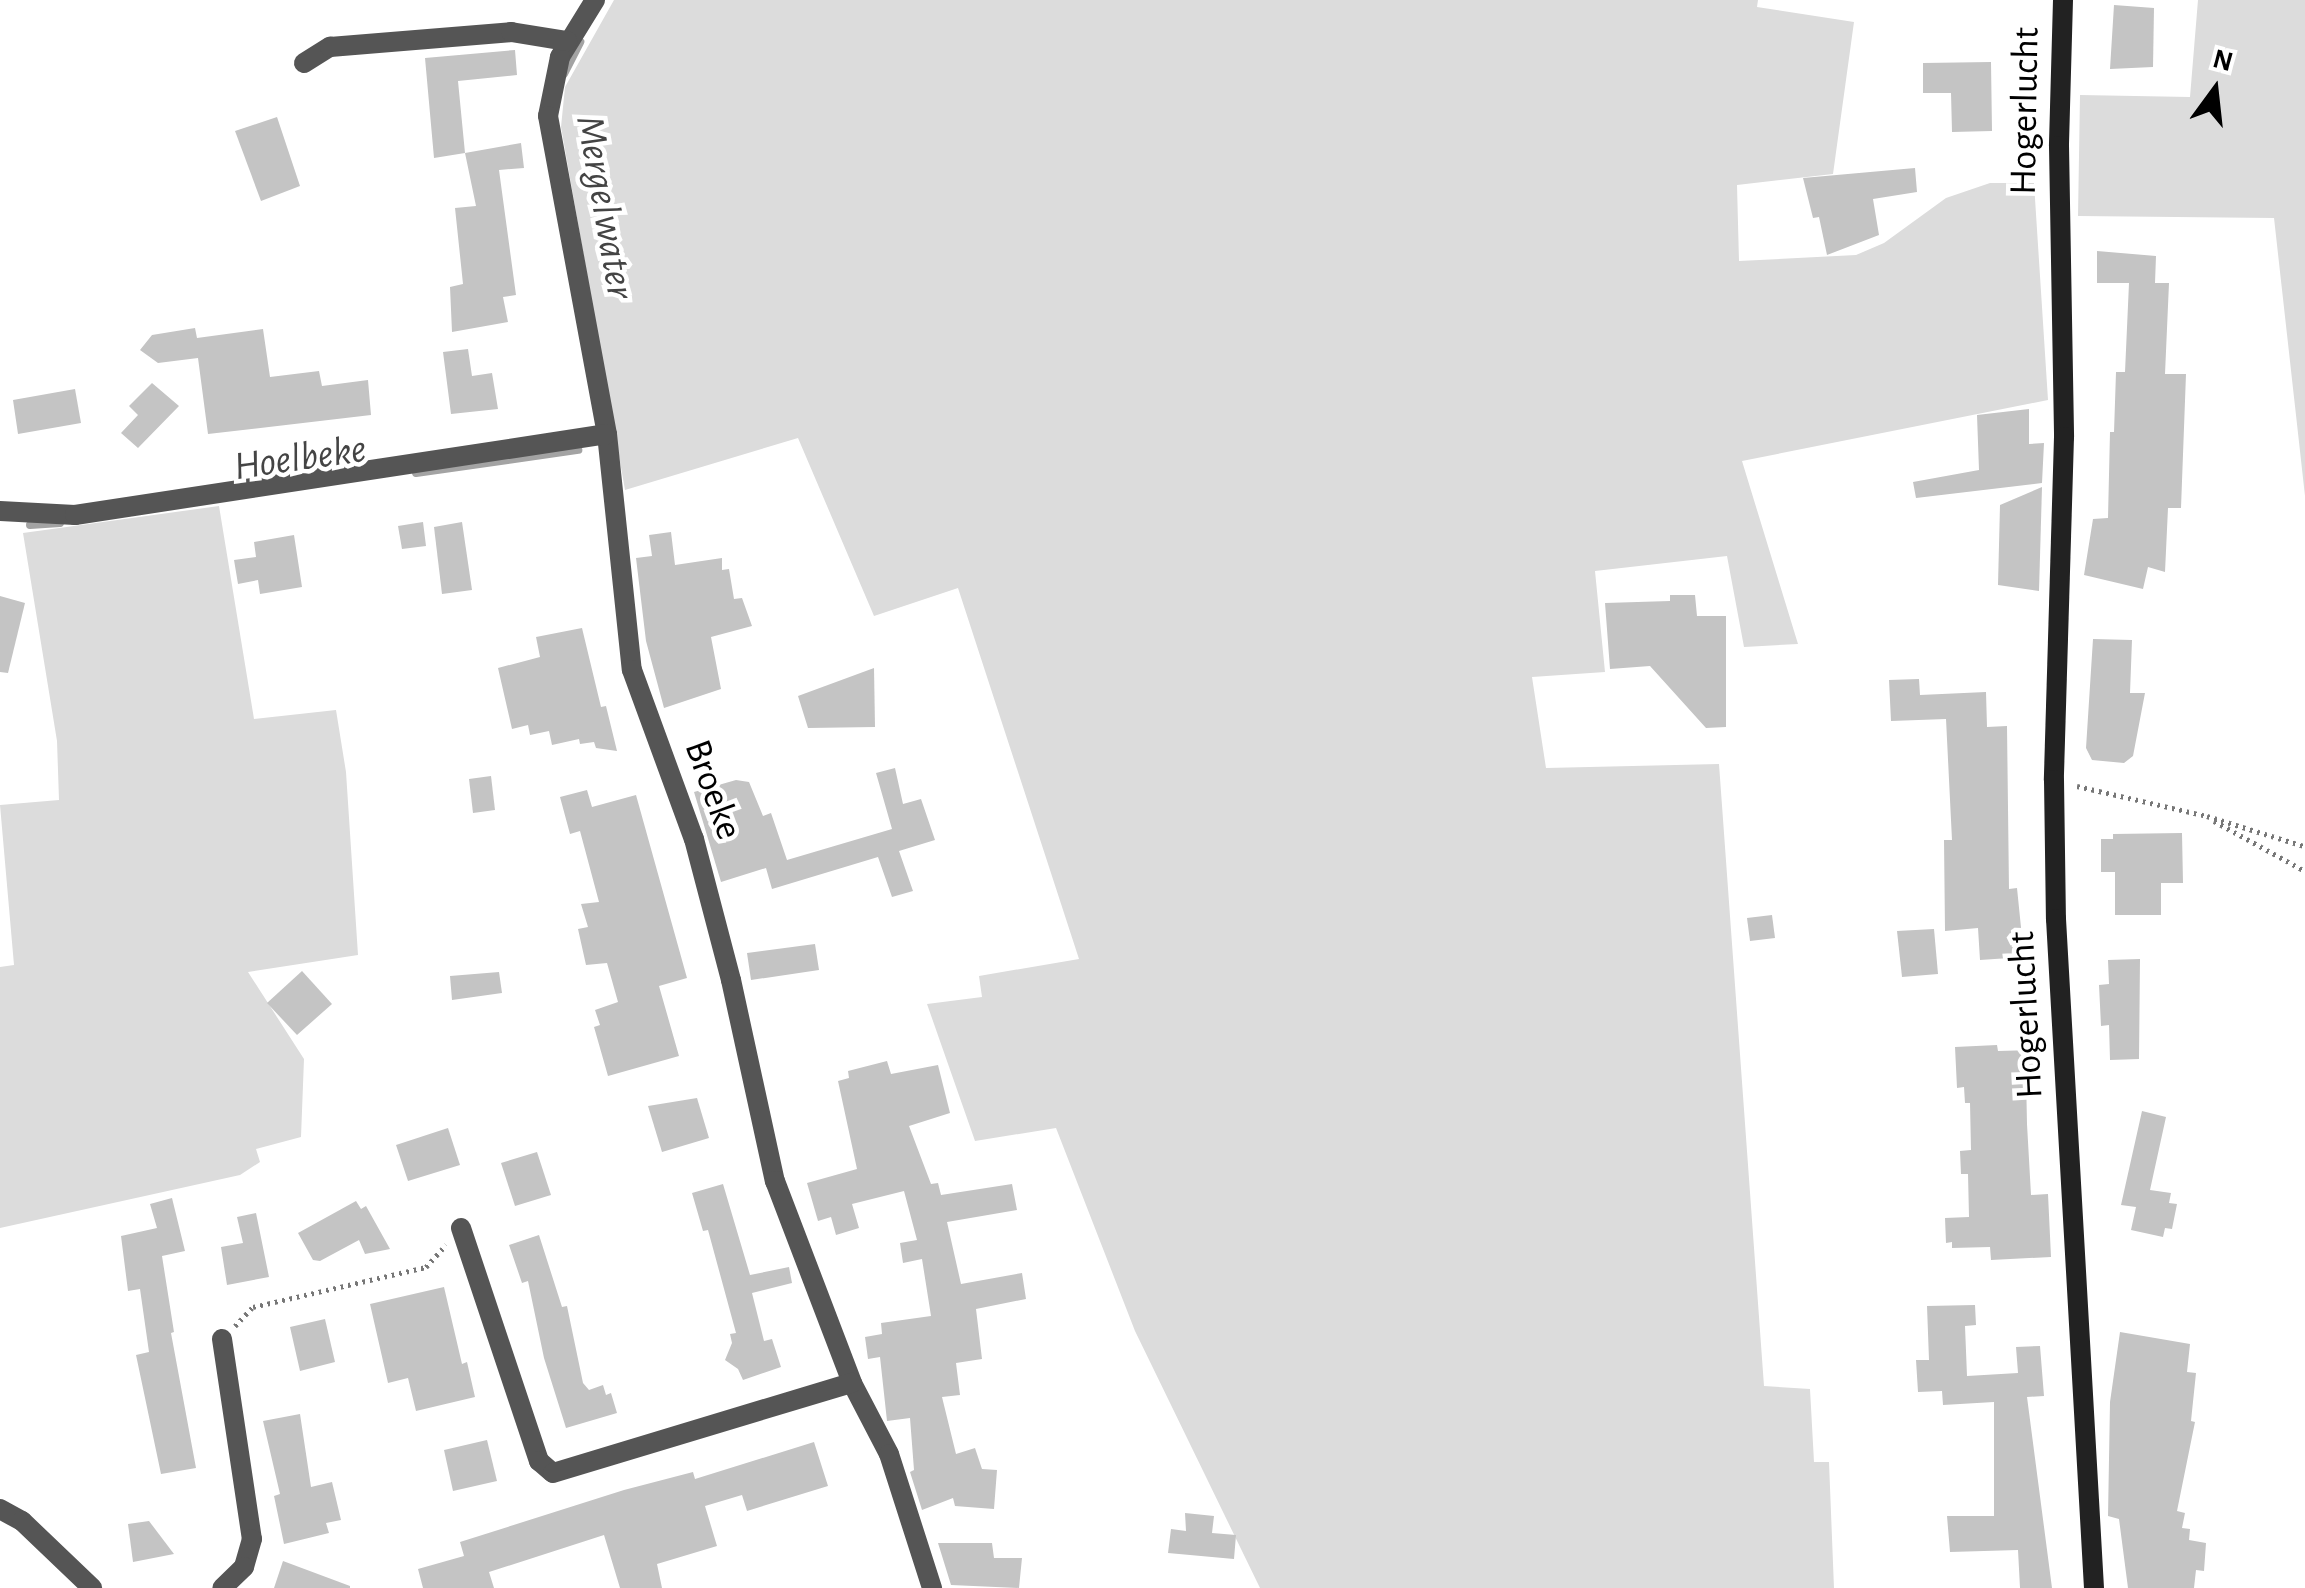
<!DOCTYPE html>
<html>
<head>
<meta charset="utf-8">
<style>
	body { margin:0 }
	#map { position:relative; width:2305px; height:1588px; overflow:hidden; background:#fff; font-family:"Alegreya Sans",sans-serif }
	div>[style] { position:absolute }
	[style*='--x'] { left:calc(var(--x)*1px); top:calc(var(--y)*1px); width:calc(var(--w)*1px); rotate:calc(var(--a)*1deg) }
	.green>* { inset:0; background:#dcdcdc }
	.stream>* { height:8px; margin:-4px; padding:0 4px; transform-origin:4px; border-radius:4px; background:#a3a3a3 }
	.building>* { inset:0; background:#c4c4c4 }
	.path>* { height:5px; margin-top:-2.5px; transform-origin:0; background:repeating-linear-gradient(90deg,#777 0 2.5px,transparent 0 7.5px) }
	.street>* { height:20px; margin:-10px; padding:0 10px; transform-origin:10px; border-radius:10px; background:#555 }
	.secondary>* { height:20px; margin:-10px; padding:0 10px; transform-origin:10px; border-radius:10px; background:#222 }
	span { translate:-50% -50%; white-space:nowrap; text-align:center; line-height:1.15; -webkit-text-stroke:9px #fff; paint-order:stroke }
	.street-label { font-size:38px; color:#000 }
	.water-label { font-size:40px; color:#444; font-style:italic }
	.north { position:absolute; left:2165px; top:40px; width:100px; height:100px; -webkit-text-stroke:8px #fff; paint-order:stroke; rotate:15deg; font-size:28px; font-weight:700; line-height:40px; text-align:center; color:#000 }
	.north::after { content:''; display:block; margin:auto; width:35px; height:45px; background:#000; clip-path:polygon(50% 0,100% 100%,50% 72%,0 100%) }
</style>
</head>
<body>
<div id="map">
	<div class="green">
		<i style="clip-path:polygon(614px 0,1758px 0,1757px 7px,1854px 22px,1833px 174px,1737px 185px,1739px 261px,1856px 255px,1884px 243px,1946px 198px,1990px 183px,2034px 183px,2048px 400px,1742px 461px,1798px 644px,1744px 647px,1727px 556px,1595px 571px,1605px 672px,1532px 677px,1546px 768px,1719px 764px,1764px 1386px,1810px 1389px,1814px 1462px,1829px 1462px,1834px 1588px,1260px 1588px,1135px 1331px,1056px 1128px,975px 1141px,927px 1004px,982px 997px,979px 976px,1079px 959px,958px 588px,874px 616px,798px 438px,625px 490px,561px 127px,565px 87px)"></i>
		<i style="clip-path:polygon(2198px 0,2305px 0,2305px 496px,2274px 218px,2078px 216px,2080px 95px,2190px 97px)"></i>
		<i style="clip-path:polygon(219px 506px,254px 719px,336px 710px,346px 772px,358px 955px,248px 972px,304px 1059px,301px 1137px,256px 1149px,260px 1162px,240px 1175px,0 1228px,0 967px,14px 965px,0 805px,59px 800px,57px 741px,23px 533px)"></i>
	</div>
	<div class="stream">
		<i style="--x:564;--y:74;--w:36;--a:-63"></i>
		<i style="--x:416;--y:473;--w:164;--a:-8.1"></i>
		<i style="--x:30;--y:525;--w:30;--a:-4"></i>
	</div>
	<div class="building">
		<i style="clip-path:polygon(2114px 5px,2154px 8px,2153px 67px,2110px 69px)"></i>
		<i style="clip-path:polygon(515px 50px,517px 75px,458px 81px,465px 153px,434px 158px,425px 58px)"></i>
		<i style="clip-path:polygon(1991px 62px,1992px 131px,1952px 132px,1951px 93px,1923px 93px,1923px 63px)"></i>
		<i style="clip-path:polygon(277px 117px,300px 186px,261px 201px,235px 131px)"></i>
		<i style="clip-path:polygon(521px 143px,524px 168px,499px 170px,516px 295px,503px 297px,508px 322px,452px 332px,450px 287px,463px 284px,455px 208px,476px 206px,465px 153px)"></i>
		<i style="clip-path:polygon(1915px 168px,1917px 192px,1873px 199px,1879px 235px,1827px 255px,1819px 217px,1813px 218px,1803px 178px)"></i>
		<i style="clip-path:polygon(2097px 251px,2156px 256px,2155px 283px,2169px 283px,2165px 374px,2186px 374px,2181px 508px,2168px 508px,2165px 572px,2148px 567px,2143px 589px,2084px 575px,2093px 519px,2108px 518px,2110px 432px,2114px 432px,2116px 372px,2125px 372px,2129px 283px,2097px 283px)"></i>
		<i style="clip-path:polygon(195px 328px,197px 338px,263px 329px,270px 377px,319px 371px,322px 386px,368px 380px,371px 415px,208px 434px,198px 358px,158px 363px,140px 350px,152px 335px)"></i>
		<i style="clip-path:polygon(468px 349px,472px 376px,492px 373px,498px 409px,451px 414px,443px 352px)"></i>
		<i style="clip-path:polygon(152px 383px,179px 406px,138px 448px,121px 433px,138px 415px,129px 406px)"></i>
		<i style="clip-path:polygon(75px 389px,81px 423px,18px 434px,13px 400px)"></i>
		<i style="clip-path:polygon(2029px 409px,2029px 444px,2044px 443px,2042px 483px,1916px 498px,1913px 482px,1979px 470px,1977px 415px)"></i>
		<i style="clip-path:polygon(2042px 487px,2039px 591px,1998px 585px,2000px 505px)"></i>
		<i style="clip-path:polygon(423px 522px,426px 546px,402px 549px,398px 526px)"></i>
		<i style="clip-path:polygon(462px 522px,472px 590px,442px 594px,434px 527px)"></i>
		<i style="clip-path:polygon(671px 532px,675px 565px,722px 558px,722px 570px,729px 569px,734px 599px,742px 598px,752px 626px,711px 637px,721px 689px,664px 708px,646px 641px,636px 558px,652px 556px,649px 535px)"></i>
		<i style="clip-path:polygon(294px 535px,302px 587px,260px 594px,258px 580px,238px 584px,234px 560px,256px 557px,254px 542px)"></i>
		<i style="clip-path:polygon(1670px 595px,1695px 595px,1697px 616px,1726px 616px,1726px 727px,1706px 728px,1650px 666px,1610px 669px,1605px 603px,1670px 601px)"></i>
		<i style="clip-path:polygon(0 596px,25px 603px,8px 673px,0 672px)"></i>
		<i style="clip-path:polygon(582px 628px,601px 707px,606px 706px,617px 751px,596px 748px,594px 742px,580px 744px,579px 739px,552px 745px,549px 731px,530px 735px,528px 725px,512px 729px,498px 668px,540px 657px,536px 637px)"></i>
		<i style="clip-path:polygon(2093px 639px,2132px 640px,2130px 693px,2145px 693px,2133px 756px,2124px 763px,2092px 760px,2086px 748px)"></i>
		<i style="clip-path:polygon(874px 668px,875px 727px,808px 728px,798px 696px)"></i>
		<i style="clip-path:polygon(1919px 679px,1920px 695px,1986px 692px,1987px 727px,2007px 726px,2009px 889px,2017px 888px,2024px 957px,1980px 960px,1978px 928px,1945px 931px,1944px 840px,1952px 840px,1946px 719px,1891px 721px,1889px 680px)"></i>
		<i style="clip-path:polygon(895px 768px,903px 804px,921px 799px,935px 840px,899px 851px,913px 891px,892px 897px,878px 857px,772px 889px,766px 868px,721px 882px,694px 792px,736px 780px,749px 782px,763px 816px,771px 813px,787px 860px,892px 829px,876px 773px)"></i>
		<i style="clip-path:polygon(491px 776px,495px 810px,473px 813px,469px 779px)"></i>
		<i style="clip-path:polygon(587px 790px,592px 807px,636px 795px,687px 978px,659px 986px,679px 1056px,608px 1076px,594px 1027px,600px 1025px,595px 1010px,618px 1002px,607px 963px,586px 965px,578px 929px,588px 927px,581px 904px,599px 902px,580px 831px,570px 834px,560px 797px)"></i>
		<i style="clip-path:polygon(2182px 833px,2183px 883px,2161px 883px,2161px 915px,2115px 915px,2115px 872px,2101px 872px,2101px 839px,2113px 839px,2113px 834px)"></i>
		<i style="clip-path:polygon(1772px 915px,1775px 938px,1750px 941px,1747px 918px)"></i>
		<i style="clip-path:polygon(1934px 929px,1938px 974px,1902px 977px,1897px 931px)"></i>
		<i style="clip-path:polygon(815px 944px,819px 970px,751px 980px,747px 953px)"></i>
		<i style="clip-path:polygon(2140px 959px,2139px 1059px,2110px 1060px,2109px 1025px,2101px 1026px,2099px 985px,2109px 984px,2108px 960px)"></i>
		<i style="clip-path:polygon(302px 971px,332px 1004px,297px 1035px,267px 1003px)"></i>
		<i style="clip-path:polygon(499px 972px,502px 993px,452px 1000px,450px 976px)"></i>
		<i style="clip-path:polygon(1997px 1045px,1998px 1051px,2039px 1050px,2039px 1074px,2026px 1075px,2027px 1124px,2031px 1195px,2048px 1194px,2051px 1257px,1991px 1260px,1990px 1247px,1952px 1248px,1952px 1242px,1946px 1243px,1945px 1218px,1969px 1217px,1968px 1174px,1961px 1174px,1960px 1151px,1971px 1150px,1970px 1103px,1965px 1103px,1964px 1087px,1957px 1088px,1955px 1047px)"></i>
		<i style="clip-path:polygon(887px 1061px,891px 1074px,938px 1065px,950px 1113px,909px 1126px,931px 1184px,938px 1183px,941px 1195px,1012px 1184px,1017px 1210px,947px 1222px,961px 1284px,1022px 1273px,1026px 1299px,976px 1309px,982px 1359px,956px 1363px,960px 1395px,942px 1397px,956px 1454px,975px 1448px,982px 1469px,997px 1470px,994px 1509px,955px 1506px,953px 1498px,922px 1510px,910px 1472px,914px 1470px,910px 1418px,887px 1421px,880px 1357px,868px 1359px,865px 1337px,882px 1334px,881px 1323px,931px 1316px,922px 1259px,903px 1263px,900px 1243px,917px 1240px,904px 1191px,852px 1204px,859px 1228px,836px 1235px,831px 1217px,818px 1221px,807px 1183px,857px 1169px,838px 1081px,849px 1078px,848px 1071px)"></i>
		<i style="clip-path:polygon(697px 1098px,709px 1138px,662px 1152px,648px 1106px)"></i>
		<i style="clip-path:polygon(2142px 1111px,2166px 1117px,2150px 1190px,2171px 1193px,2169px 1203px,2177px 1204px,2172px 1229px,2165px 1228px,2163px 1237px,2131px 1230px,2136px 1207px,2121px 1205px)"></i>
		<i style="clip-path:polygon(448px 1128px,460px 1165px,408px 1181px,396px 1145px)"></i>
		<i style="clip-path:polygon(537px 1152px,551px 1195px,515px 1206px,501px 1163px)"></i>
		<i style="clip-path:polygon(723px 1184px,750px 1275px,789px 1267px,792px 1283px,752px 1293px,764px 1341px,772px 1339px,781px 1367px,743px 1380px,738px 1369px,725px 1360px,732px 1343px,730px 1334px,736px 1333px,708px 1230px,703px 1231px,692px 1193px)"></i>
		<i style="clip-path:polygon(172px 1198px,185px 1251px,162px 1256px,174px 1332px,171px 1333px,196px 1468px,161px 1474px,136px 1355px,149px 1352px,140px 1289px,128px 1291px,121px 1236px,157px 1228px,150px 1204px)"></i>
		<i style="clip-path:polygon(356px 1201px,361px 1209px,366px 1206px,390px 1249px,365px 1254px,359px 1240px,320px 1261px,313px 1260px,298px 1233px)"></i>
		<i style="clip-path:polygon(256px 1213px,269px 1277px,227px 1285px,221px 1247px,243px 1243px,237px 1217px)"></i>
		<i style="clip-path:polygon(539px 1235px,562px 1307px,567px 1306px,583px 1383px,589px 1390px,603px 1385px,606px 1395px,611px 1393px,617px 1413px,566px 1428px,544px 1358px,528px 1281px,522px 1283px,509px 1245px)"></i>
		<i style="clip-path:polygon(444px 1287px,462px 1364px,467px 1362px,475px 1397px,416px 1411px,408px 1378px,388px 1383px,370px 1304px)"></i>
		<i style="clip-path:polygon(1975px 1305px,1976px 1325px,1965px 1326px,1967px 1376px,2018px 1373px,2016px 1347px,2040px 1346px,2044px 1396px,2027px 1397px,2052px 1588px,2020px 1588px,2018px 1550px,1950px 1552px,1947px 1516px,1994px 1516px,1994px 1402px,1943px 1405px,1942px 1391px,1918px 1392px,1916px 1360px,1929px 1360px,1927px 1306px)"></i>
		<i style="clip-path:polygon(325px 1319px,335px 1362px,300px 1371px,290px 1327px)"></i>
		<i style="clip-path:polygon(2120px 1332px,2190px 1344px,2187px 1372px,2196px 1373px,2191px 1421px,2195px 1422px,2177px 1511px,2185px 1513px,2182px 1528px,2190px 1529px,2189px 1540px,2206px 1543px,2204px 1571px,2196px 1570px,2194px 1588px,2128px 1588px,2119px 1519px,2108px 1516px,2110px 1402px)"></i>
		<i style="clip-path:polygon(300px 1414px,311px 1487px,332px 1482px,341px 1520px,326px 1523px,329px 1533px,284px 1544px,274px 1496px,280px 1494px,263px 1421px)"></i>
		<i style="clip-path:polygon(487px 1440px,497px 1481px,453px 1491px,444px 1450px)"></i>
		<i style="clip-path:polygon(814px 1442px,828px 1486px,747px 1511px,742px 1495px,705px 1506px,717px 1546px,657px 1564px,662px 1588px,620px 1588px,604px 1535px,489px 1572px,494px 1588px,423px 1588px,418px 1569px,464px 1556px,460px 1542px,624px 1490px,693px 1472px,695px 1479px)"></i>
		<i style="clip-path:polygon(1185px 1513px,1214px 1516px,1212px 1533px,1236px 1535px,1234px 1559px,1168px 1553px,1171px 1529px,1186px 1531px)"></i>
		<i style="clip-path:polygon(149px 1521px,174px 1554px,133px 1562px,128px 1524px)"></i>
		<i style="clip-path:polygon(938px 1543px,992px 1543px,994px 1558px,1022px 1558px,1019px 1588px,951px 1585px)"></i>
		<i style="clip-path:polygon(283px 1561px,350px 1586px,350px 1588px,274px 1588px)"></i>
	</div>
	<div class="path">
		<i style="--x:2077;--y:786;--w:133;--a:13"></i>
		<i style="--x:2207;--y:816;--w:102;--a:17.2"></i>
		<i style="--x:2214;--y:821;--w:104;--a:28.8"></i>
		<i style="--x:235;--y:1326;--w:26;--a:-47"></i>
		<i style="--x:253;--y:1307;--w:178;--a:-13"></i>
		<i style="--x:426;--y:1267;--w:30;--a:-48"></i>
	</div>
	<div class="street">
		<i style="--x:595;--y:0;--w:67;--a:121.6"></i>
		<i style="--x:560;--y:57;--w:60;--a:101.5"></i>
		<i style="--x:548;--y:116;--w:323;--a:79.5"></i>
		<i style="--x:607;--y:434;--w:237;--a:84"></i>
		<i style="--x:632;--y:670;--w:180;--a:69.9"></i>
		<i style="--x:694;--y:839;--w:146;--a:75.3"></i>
		<i style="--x:731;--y:980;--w:206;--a:77.7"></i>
		<i style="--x:775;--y:1181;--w:216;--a:69.1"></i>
		<i style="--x:852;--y:1383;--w:80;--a:62.5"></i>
		<i style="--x:889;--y:1454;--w:141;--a:72.2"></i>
		<i style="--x:304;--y:63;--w:31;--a:-32"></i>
		<i style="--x:330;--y:47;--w:182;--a:-4.7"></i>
		<i style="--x:511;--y:32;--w:57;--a:9.1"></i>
		<i style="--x:0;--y:511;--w:75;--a:3.1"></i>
		<i style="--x:75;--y:515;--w:538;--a:-8.66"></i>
		<i style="--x:461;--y:1228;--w:246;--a:71.5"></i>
		<i style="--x:539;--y:1461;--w:18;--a:41"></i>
		<i style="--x:553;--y:1473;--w:312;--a:-16.8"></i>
		<i style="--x:222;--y:1339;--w:202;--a:81.5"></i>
		<i style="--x:252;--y:1539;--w:29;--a:106"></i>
		<i style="--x:244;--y:1567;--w:30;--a:136"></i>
		<i style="--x:0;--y:1509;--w:25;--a:29"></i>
		<i style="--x:22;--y:1521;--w:97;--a:43.7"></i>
	</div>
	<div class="secondary">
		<i style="--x:2063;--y:0;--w:146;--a:91.6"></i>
		<i style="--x:2059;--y:146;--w:291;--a:89"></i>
		<i style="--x:2064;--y:437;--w:343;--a:91.7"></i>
		<i style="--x:2054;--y:780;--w:139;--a:89.2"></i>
		<i style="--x:2056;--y:919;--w:670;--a:86.75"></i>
	</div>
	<div class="street-label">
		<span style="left:2026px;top:111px;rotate:-89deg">Hogerlucht</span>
		<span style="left:712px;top:790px;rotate:70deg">Broeke</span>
		<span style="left:2027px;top:1015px;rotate:-93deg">Hogerlucht</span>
	</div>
	<div class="water-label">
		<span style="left:605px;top:207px;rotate:80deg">Mergelwater</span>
		<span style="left:300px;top:458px;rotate:-8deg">Hoelbeke</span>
	</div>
	<div class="north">N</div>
</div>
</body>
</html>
